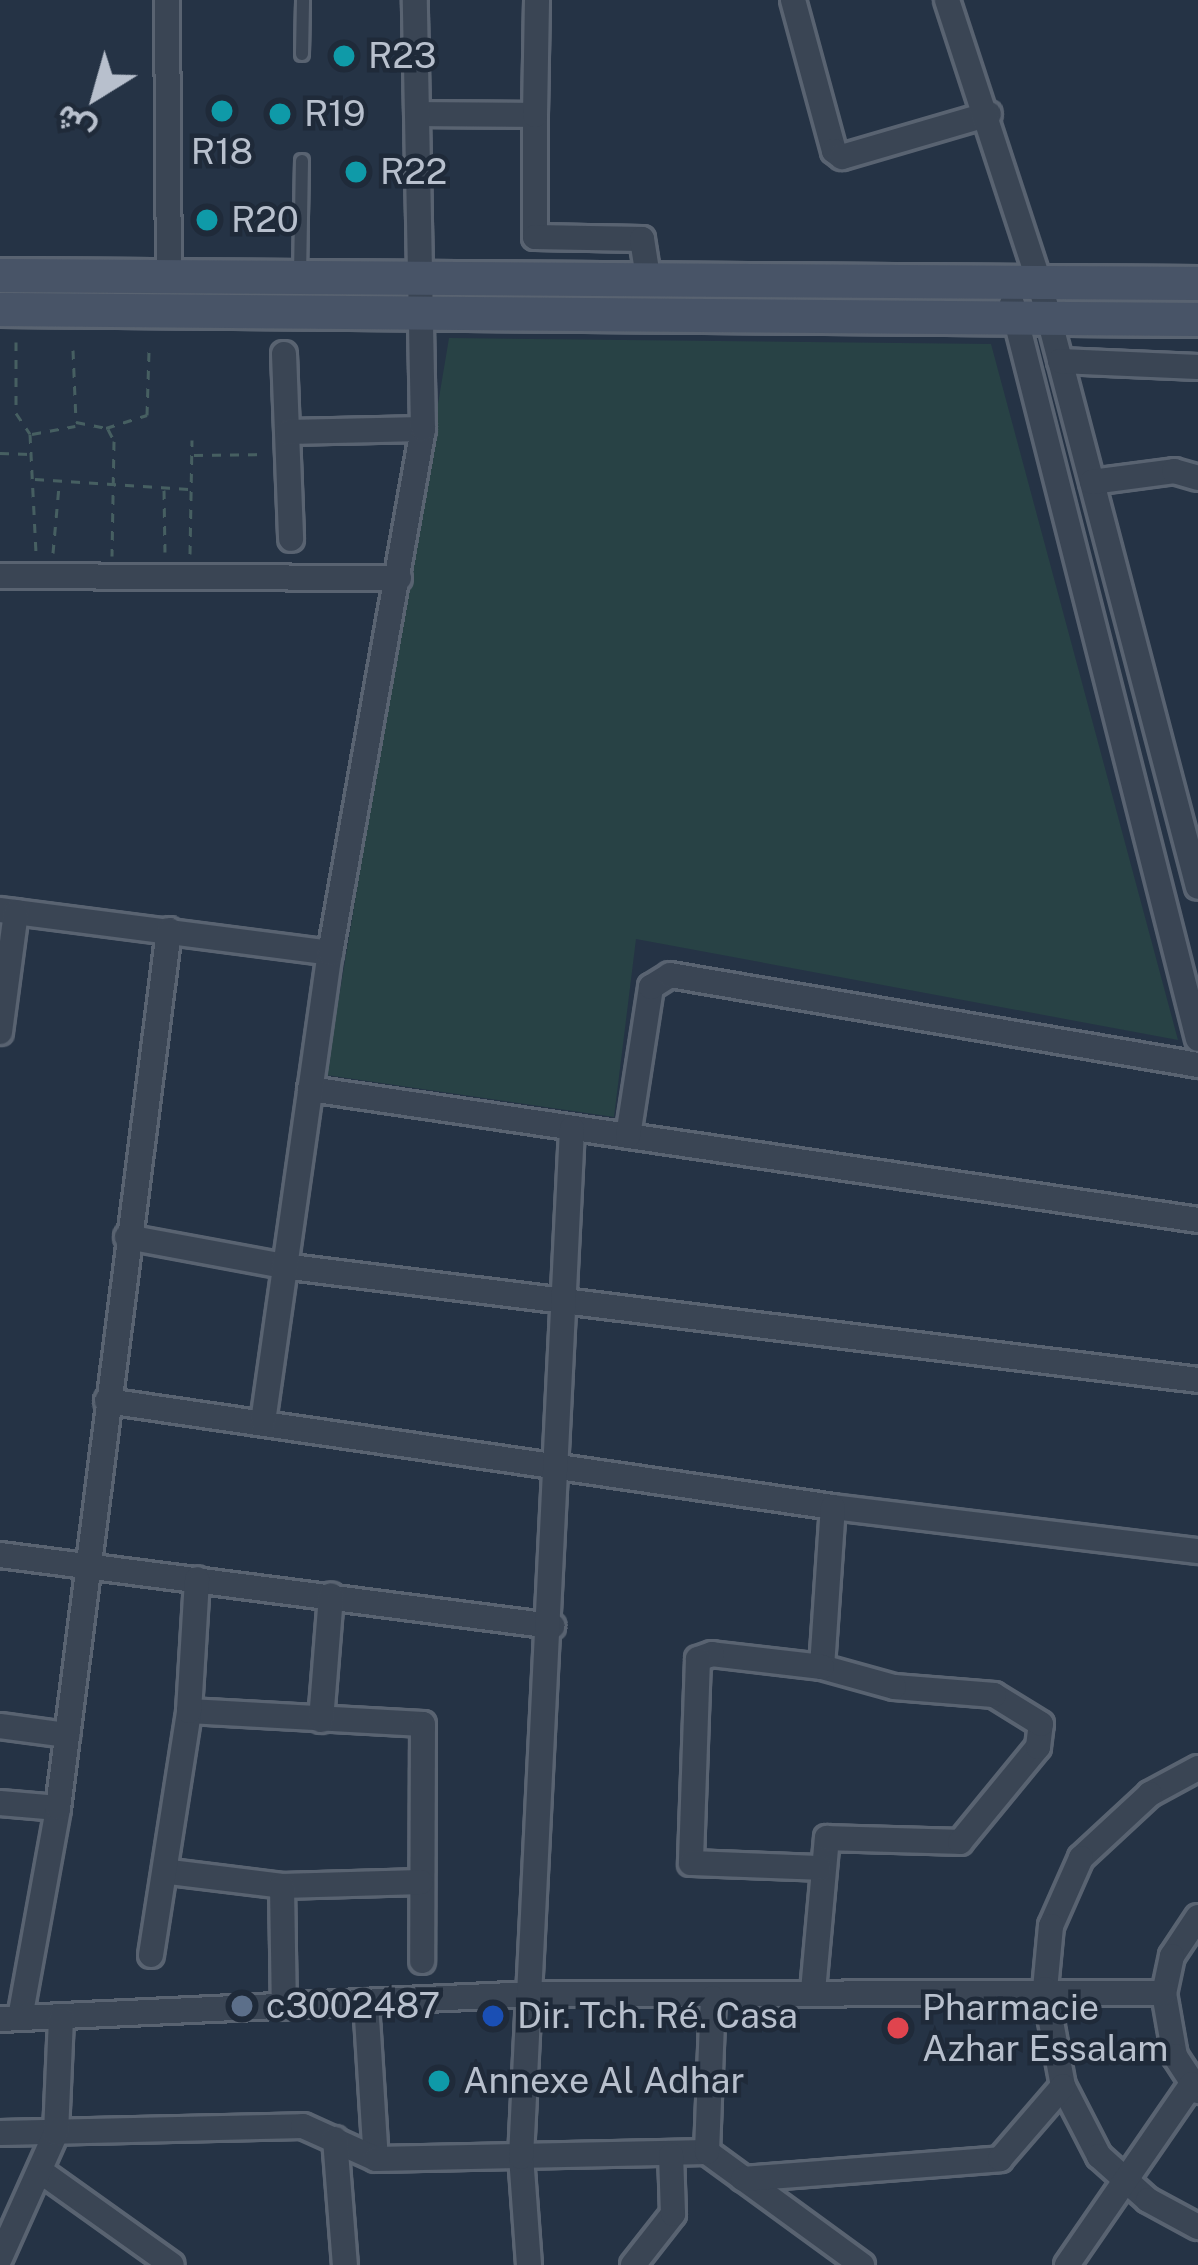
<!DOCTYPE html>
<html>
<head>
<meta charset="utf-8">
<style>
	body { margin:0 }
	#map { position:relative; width:1198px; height:2265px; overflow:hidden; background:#253345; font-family:"Public Sans",Vazirmatn,sans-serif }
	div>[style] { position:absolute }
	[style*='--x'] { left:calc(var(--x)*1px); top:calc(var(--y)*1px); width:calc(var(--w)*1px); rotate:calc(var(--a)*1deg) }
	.green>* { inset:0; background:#284245 }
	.path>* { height:3px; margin-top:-1.5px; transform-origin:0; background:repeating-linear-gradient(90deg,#465f61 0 9px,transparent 0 18px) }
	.roads { filter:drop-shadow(3px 0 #596371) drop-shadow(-3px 0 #596371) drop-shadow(0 3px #596371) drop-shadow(0 -3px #596371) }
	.lane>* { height:12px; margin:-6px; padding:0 6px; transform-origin:6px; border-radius:6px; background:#3a4554 }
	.street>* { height:24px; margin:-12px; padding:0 12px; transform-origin:12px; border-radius:12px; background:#3a4554 }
	.secondary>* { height:33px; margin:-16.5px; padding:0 16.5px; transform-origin:16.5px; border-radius:16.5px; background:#485467 }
	.dots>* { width:33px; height:33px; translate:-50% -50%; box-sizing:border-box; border:6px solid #1f2a39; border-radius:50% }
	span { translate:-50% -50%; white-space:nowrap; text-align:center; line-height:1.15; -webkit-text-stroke:9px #1f2a39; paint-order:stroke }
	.poi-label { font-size:36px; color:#b8c0cd }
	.left { translate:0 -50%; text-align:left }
	.north { position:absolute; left:36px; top:36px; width:120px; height:120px; -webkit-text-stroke:9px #1f2a39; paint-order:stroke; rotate:217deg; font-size:33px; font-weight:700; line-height:48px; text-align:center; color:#b8c0cd }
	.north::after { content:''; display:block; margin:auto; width:42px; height:54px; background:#b8c0cd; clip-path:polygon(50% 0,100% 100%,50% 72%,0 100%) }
</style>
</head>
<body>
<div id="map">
	<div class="green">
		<i style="clip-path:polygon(449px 338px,991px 344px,1178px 1040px,636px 939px,614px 1117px,326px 1075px)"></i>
	</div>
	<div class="path">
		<i style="--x:16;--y:342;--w:71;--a:90"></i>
		<i style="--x:16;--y:413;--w:25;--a:56"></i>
		<i style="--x:30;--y:434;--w:119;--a:87.1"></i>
		<i style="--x:73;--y:350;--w:72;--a:87.6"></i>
		<i style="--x:76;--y:422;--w:31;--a:11"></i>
		<i style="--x:106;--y:428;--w:43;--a:-17.6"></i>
		<i style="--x:147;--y:415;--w:65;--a:-88.2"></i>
		<i style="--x:108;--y:429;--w:13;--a:63"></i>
		<i style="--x:114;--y:441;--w:115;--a:91"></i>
		<i style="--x:32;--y:434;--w:44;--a:-10.5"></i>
		<i style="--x:0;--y:453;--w:30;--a:2"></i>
		<i style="--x:194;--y:455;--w:68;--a:-0.8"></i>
		<i style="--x:35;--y:479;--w:154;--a:3.7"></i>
		<i style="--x:164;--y:490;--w:62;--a:89.1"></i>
		<i style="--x:53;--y:553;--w:67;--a:-84.9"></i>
		<i style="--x:190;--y:554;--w:114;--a:-89"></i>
	</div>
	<div class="roads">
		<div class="lane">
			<i style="--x:302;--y:54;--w:54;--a:-88.9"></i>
			<i style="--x:300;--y:275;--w:114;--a:-89"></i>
		</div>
		<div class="street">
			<i style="--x:167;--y:0;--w:276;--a:89.6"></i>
			<i style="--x:793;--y:0;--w:156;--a:74.8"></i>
			<i style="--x:834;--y:151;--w:10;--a:37"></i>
			<i style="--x:842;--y:157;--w:153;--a:-16.3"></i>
			<i style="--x:947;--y:0;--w:299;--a:71.9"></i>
			<i style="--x:1040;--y:284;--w:623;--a:75.32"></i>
			<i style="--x:420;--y:114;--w:115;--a:0.5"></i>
			<i style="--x:535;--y:115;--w:122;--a:90"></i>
			<i style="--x:535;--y:237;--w:107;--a:1.1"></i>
			<i style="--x:642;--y:239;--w:38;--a:81"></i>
			<i style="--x:535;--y:115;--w:115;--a:-89"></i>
			<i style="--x:1012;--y:304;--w:758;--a:75.8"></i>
			<i style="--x:284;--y:354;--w:185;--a:87.8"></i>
			<i style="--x:1060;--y:361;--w:138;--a:2.5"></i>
			<i style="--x:288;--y:432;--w:135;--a:-1.3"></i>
			<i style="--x:1092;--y:482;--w:83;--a:-7.6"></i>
			<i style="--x:1174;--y:471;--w:25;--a:16"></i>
			<i style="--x:0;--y:576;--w:399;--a:0.3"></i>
			<i style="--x:0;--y:910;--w:333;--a:7.4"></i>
			<i style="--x:0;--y:1032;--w:121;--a:-82.4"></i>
			<i style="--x:310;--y:1089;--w:898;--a:8.39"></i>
			<i style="--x:628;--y:1136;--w:151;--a:-81.2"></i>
			<i style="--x:651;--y:987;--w:22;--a:-32"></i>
			<i style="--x:670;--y:975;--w:536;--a:9.67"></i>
			<i style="--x:127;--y:1237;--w:159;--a:10.5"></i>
			<i style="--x:283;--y:1266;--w:922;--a:7.1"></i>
			<i style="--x:107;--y:1401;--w:734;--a:8.31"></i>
			<i style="--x:833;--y:1507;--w:368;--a:6.9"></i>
			<i style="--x:263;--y:1422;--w:474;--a:-81.9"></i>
			<i style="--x:330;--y:953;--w:532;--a:-79.94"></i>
			<i style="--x:423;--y:429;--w:429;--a:-91.1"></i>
			<i style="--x:0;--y:1555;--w:557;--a:7.33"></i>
			<i style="--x:822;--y:1667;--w:160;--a:-86.1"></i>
			<i style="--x:189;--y:1711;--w:234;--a:3.2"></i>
			<i style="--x:423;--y:1724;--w:237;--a:90.2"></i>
			<i style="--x:321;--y:1720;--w:125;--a:-85.4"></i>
			<i style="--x:0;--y:1726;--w:68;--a:7.7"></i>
			<i style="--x:1198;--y:1768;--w:55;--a:151.6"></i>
			<i style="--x:1150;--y:1794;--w:94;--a:137.2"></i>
			<i style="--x:1081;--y:1858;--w:74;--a:113.8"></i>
			<i style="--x:1051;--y:1926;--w:63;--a:95.4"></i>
			<i style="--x:1045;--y:1989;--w:99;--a:79.5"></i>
			<i style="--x:1063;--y:2086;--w:79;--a:62.8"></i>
			<i style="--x:1099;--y:2156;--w:66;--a:41.9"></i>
			<i style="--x:1148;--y:2200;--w:57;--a:28.4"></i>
			<i style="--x:0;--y:1803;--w:58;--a:4.9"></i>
			<i style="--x:170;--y:1872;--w:113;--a:7.1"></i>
			<i style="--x:282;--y:1886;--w:139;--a:-1.6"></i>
			<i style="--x:282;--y:1886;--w:121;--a:89.1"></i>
			<i style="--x:1198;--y:1917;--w:47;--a:123.7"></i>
			<i style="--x:1172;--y:1956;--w:38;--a:102"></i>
			<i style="--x:1164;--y:1993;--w:64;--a:80.1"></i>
			<i style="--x:1175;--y:2056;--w:42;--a:56.7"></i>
			<i style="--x:151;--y:1955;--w:247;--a:-81.1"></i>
			<i style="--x:189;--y:1711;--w:132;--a:-86.5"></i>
			<i style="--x:813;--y:1991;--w:154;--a:-84.8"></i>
			<i style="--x:827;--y:1838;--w:133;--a:1.7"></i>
			<i style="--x:960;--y:1842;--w:123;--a:-50.6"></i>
			<i style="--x:1038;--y:1747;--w:23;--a:-83"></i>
			<i style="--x:1041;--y:1724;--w:55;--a:-148.3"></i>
			<i style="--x:994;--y:1695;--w:100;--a:-175.4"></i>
			<i style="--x:894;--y:1687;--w:75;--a:-164.5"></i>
			<i style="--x:822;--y:1667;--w:111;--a:-173.3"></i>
			<i style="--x:712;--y:1654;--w:15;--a:160"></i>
			<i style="--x:698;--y:1659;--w:204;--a:92"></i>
			<i style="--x:691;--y:1863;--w:128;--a:2.2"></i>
			<i style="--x:366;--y:2002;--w:157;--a:86.4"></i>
			<i style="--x:20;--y:2018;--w:213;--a:-79.7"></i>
			<i style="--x:58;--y:1808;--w:885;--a:-82.79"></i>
			<i style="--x:0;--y:2019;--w:533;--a:-2.69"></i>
			<i style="--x:532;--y:1994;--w:632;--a:-0.09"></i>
			<i style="--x:0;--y:2133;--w:303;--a:-1.3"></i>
			<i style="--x:303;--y:2126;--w:80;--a:24.3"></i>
			<i style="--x:376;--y:2159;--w:331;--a:-1.2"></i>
			<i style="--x:707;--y:2152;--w:192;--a:36.1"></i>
			<i style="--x:335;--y:2139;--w:126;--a:85.5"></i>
			<i style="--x:707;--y:2152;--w:154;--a:-87.8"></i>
			<i style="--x:43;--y:2173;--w:158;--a:35.5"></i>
			<i style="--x:743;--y:2179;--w:258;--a:-4.4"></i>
			<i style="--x:1000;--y:2159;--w:96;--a:-49.2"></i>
			<i style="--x:0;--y:2258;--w:137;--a:-65.9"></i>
			<i style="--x:56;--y:2133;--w:114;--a:-87.5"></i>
			<i style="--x:529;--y:2265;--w:108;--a:-94.2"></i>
			<i style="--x:521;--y:2157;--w:1030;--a:-87.16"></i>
			<i style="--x:633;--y:2265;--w:65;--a:-51.9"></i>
			<i style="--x:673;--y:2214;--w:59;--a:-91.9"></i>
			<i style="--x:1067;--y:2265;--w:220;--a:-55.4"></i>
		</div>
		<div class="secondary">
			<i style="--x:0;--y:275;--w:1198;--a:0.38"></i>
			<i style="--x:0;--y:309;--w:1198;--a:0.48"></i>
		</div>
	</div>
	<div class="dots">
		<i style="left:344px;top:56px;background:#0f9aa8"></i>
		<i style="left:222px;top:111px;background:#0f9aa8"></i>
		<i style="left:280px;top:114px;background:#0f9aa8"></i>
		<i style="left:356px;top:172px;background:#0f9aa8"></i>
		<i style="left:207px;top:220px;background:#0f9aa8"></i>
		<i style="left:242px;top:2006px;background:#5c6f8a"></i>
		<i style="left:493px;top:2016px;background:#1a4fb4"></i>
		<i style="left:898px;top:2028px;background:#e0444e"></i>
		<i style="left:439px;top:2081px;background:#0f9aa8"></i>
	</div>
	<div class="poi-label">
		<span class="left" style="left:368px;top:56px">R23</span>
		<span class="left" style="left:304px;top:114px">R19</span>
		<span style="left:222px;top:152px">R18</span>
		<span class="left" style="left:380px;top:172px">R22</span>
		<span class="left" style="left:231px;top:220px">R20</span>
		<span class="left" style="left:266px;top:2006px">c3002487</span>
		<span class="left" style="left:922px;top:2028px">Pharmacie<br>Azhar Essalam</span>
		<span class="left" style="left:517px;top:2016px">Dir. Tch. Ré. Casa</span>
		<span class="left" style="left:463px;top:2081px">Annexe Al Adhar</span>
	</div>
	<div class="north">ش</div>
</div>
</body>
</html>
